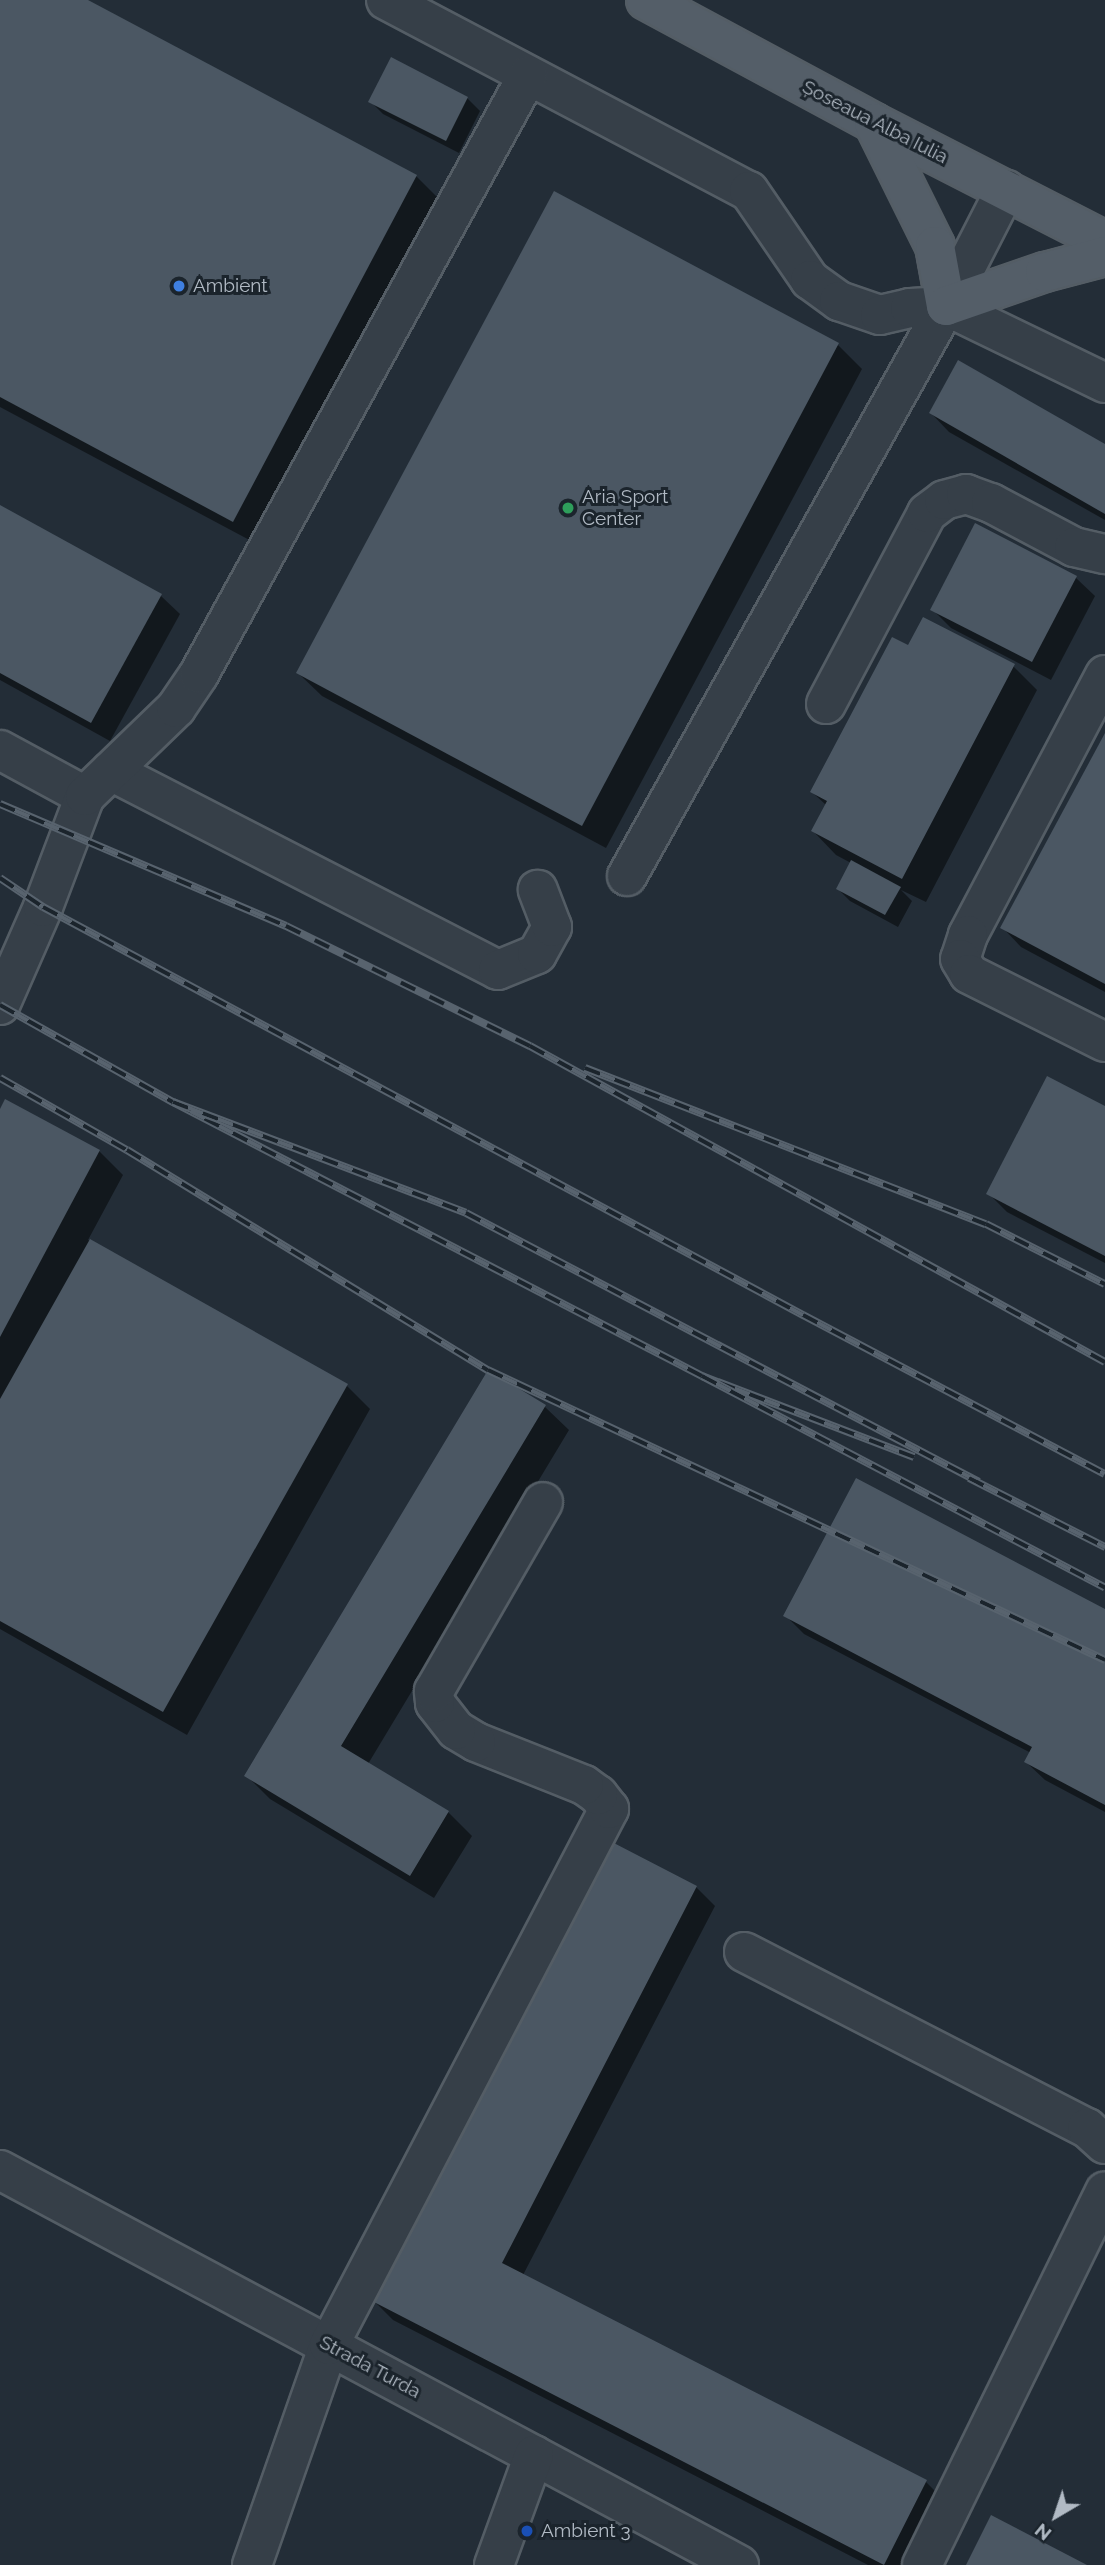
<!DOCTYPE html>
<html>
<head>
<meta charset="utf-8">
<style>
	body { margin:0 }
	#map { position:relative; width:1105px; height:2565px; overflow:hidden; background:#232d37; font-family:Raleway,sans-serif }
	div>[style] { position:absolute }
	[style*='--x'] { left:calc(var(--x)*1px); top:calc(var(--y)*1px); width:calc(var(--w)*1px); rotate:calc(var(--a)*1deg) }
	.shadow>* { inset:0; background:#0007 }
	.building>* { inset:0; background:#4b5763 }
	.roads { filter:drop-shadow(2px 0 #545d65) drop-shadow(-2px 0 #545d65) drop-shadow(0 2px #545d65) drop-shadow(0 -2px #545d65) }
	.minor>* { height:38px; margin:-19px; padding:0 19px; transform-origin:19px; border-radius:19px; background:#363f48 }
	.major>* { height:38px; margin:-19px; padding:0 19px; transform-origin:19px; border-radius:19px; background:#545e68 }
	.rail>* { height:8px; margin-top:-4px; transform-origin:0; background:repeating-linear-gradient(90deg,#1b242c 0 16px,#58636e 0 32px); box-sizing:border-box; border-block:2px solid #58636e }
	.dots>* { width:19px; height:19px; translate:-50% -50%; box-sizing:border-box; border:4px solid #1b242c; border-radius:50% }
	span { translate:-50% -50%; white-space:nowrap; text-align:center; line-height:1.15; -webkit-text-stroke:6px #1b242c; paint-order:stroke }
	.street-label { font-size:19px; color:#b1bac4 }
	.poi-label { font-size:19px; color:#b1bac4 }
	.left { translate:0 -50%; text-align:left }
	.north { position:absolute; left:1021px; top:2481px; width:70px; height:70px; -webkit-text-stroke:5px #1b242c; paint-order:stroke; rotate:219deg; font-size:19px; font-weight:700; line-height:28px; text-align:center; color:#b1bac4 }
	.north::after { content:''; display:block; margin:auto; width:24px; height:32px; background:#b1bac4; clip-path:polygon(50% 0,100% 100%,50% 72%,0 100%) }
</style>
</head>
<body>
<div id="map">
	<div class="shadow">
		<i style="clip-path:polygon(0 0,85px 0,416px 176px,440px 200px,257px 544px,0 407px)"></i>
		<i style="clip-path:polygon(467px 98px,480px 111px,459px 153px,383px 114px,371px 102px)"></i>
		<i style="clip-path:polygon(838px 345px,862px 369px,606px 848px,322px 696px,298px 673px)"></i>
		<i style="clip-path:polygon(931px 413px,1105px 446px,1105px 520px,949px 432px)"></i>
		<i style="clip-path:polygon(0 507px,161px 596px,180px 614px,110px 741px,0 680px)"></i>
		<i style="clip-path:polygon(976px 525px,1076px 578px,1095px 596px,1051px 680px,951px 628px,932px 609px)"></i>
		<i style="clip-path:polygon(909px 648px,1013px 666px,1037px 690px,926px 902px,901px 890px,912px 901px,898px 927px,850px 901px,838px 889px,851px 863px,836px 855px,813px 831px,826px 805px,812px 792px)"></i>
		<i style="clip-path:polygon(1105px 737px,1105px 992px,1021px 947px,1003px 928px)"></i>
		<i style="clip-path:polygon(1105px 1108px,1105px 1263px,1007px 1212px,988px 1193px)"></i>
		<i style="clip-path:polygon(0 1113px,99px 1151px,123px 1175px,88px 1240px,347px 1386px,370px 1409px,187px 1735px,0 1629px)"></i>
		<i style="clip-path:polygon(489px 1373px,545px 1407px,569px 1430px,368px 1764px,448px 1812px,472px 1836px,434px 1898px,270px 1799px,246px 1775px)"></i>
		<i style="clip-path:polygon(1105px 1611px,1105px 1812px,1045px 1780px,1026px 1762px,1031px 1753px,804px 1634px,785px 1615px)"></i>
		<i style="clip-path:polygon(696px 1887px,715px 1906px,523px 2275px,925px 2481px,944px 2500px,911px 2565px,868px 2565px,393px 2320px,374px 2301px)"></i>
	</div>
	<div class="building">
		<i style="clip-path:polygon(0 0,88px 0,417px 175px,233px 522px,0 397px)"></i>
		<i style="clip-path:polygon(391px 57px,468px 97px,446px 141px,368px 102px)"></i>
		<i style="clip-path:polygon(554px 191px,839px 343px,582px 826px,296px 673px)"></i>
		<i style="clip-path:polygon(958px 360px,1105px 444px,1105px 514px,929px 413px)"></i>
		<i style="clip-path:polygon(0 505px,162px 594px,91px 723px,0 673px)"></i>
		<i style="clip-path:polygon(975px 523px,1077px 576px,1032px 662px,930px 610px)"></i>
		<i style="clip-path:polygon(923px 617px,1015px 664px,902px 879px,811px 831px,827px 801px,810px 792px,892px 637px,908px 645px)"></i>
		<i style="clip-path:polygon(1105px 733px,1105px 984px,1000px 928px)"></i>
		<i style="clip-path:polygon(851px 860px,901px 887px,885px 915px,836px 889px)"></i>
		<i style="clip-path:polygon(1047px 1076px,1105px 1106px,1105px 1256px,986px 1194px)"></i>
		<i style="clip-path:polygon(5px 1099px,100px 1150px,0 1337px,0 1109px)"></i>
		<i style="clip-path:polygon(90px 1239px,348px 1384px,163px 1712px,0 1621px,0 1399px)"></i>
		<i style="clip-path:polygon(488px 1370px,546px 1405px,341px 1746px,449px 1811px,410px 1876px,244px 1776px)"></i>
		<i style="clip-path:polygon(856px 1478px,1105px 1609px,1105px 1805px,1024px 1762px,1032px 1747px,783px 1616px)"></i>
		<i style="clip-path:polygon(610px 1841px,697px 1886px,502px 2263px,927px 2480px,884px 2565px,372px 2301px)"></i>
		<i style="clip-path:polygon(991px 2515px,1087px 2565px,966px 2565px)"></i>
	</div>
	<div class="roads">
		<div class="minor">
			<i style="--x:386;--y:0;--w:410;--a:27.8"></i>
			<i style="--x:749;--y:191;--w:108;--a:55.6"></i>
			<i style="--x:810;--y:280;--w:36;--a:36"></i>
			<i style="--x:839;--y:301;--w:43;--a:18.9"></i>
			<i style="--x:880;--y:315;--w:31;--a:-13"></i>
			<i style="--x:910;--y:308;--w:36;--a:-3"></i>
			<i style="--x:946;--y:306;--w:131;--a:-62.9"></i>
			<i style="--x:1105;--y:675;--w:294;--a:117.8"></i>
			<i style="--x:968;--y:935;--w:25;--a:108"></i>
			<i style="--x:960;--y:959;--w:17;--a:59"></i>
			<i style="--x:969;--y:974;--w:152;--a:26.6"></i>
			<i style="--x:826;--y:704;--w:216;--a:-62.1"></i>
			<i style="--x:927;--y:513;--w:21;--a:-37"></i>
			<i style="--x:944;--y:500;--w:23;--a:-15"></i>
			<i style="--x:966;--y:494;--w:27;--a:20"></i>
			<i style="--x:991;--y:503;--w:94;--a:27.9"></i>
			<i style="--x:1074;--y:547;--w:32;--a:13"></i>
			<i style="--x:0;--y:750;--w:97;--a:28.4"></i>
			<i style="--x:111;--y:771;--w:435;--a:27.2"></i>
			<i style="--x:498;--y:970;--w:42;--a:-22.3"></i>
			<i style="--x:537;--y:954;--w:31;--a:-61"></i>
			<i style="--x:552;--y:927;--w:40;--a:-111"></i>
			<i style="--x:627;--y:876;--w:653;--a:-60.77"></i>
			<i style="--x:946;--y:306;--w:177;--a:25.8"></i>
			<i style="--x:0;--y:1005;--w:107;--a:-66.3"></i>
			<i style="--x:43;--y:907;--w:119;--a:-69.3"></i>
			<i style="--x:85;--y:796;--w:127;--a:-44"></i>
			<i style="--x:176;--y:708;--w:41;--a:-55.9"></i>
			<i style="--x:199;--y:674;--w:683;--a:-61.22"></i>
			<i style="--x:744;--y:1952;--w:386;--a:27.2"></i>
			<i style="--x:1087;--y:2128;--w:24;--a:42"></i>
			<i style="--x:0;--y:2170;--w:838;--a:28.12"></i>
			<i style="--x:252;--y:2565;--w:233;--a:-70.7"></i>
			<i style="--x:329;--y:2345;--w:605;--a:-62.42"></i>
			<i style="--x:609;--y:1809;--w:18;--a:-128"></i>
			<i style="--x:598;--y:1795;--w:17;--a:-144"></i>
			<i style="--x:584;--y:1785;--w:116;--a:-158.3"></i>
			<i style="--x:476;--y:1742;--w:23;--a:-149"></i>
			<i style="--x:456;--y:1730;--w:34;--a:-128"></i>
			<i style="--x:435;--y:1703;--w:12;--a:-95"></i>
			<i style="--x:434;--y:1691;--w:218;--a:-60"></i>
			<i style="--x:494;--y:2565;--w:117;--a:-70"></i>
			<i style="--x:922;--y:2565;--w:416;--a:-63.9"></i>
		</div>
		<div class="major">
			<i style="--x:646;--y:0;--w:259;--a:28.3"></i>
			<i style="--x:874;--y:123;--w:259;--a:27.1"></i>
			<i style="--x:874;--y:123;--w:137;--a:63.6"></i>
			<i style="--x:935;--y:246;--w:61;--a:79.6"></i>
			<i style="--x:946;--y:306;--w:105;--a:-19"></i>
			<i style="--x:1045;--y:272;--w:62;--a:-14.9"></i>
		</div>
	</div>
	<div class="rail">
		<i style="--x:0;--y:804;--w:311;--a:23.1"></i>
		<i style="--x:286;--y:926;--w:272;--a:26.2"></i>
		<i style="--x:530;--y:1046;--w:656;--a:28.79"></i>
		<i style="--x:0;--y:878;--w:52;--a:34"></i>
		<i style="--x:43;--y:907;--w:863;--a:28.23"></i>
		<i style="--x:803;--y:1315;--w:341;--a:27.8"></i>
		<i style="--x:0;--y:1005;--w:198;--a:29.3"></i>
		<i style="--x:585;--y:1068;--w:430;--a:21.3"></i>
		<i style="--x:986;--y:1224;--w:133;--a:26.8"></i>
		<i style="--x:0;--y:1078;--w:146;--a:29.6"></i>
		<i style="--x:127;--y:1150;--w:423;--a:31.4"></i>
		<i style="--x:488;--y:1370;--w:682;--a:25.17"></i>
		<i style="--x:702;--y:1376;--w:596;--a:-152.62"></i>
		<i style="--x:173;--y:1102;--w:313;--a:20.7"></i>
		<i style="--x:466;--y:1213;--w:579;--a:27.67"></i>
		<i style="--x:914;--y:1457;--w:227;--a:-159.1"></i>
		<i style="--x:702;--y:1376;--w:455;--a:27.7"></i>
		<i style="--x:969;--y:1478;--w:153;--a:26.9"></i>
	</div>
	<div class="dots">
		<i style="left:179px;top:286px;background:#3f7fe0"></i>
		<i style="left:568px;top:508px;background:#2e9e5b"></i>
		<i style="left:527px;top:2531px;background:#1a4fb4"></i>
	</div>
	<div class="street-label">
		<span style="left:875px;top:122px;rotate:27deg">Șoseaua Alba Iulia</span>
		<span style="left:370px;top:2367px;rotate:28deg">Strada Turda</span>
	</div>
	<div class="poi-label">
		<span class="left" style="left:193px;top:286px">Ambient</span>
		<span class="left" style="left:582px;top:508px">Aria Sport<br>Center</span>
		<span class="left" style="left:541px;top:2531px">Ambient 3</span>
	</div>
	<div class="north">N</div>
</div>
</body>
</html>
